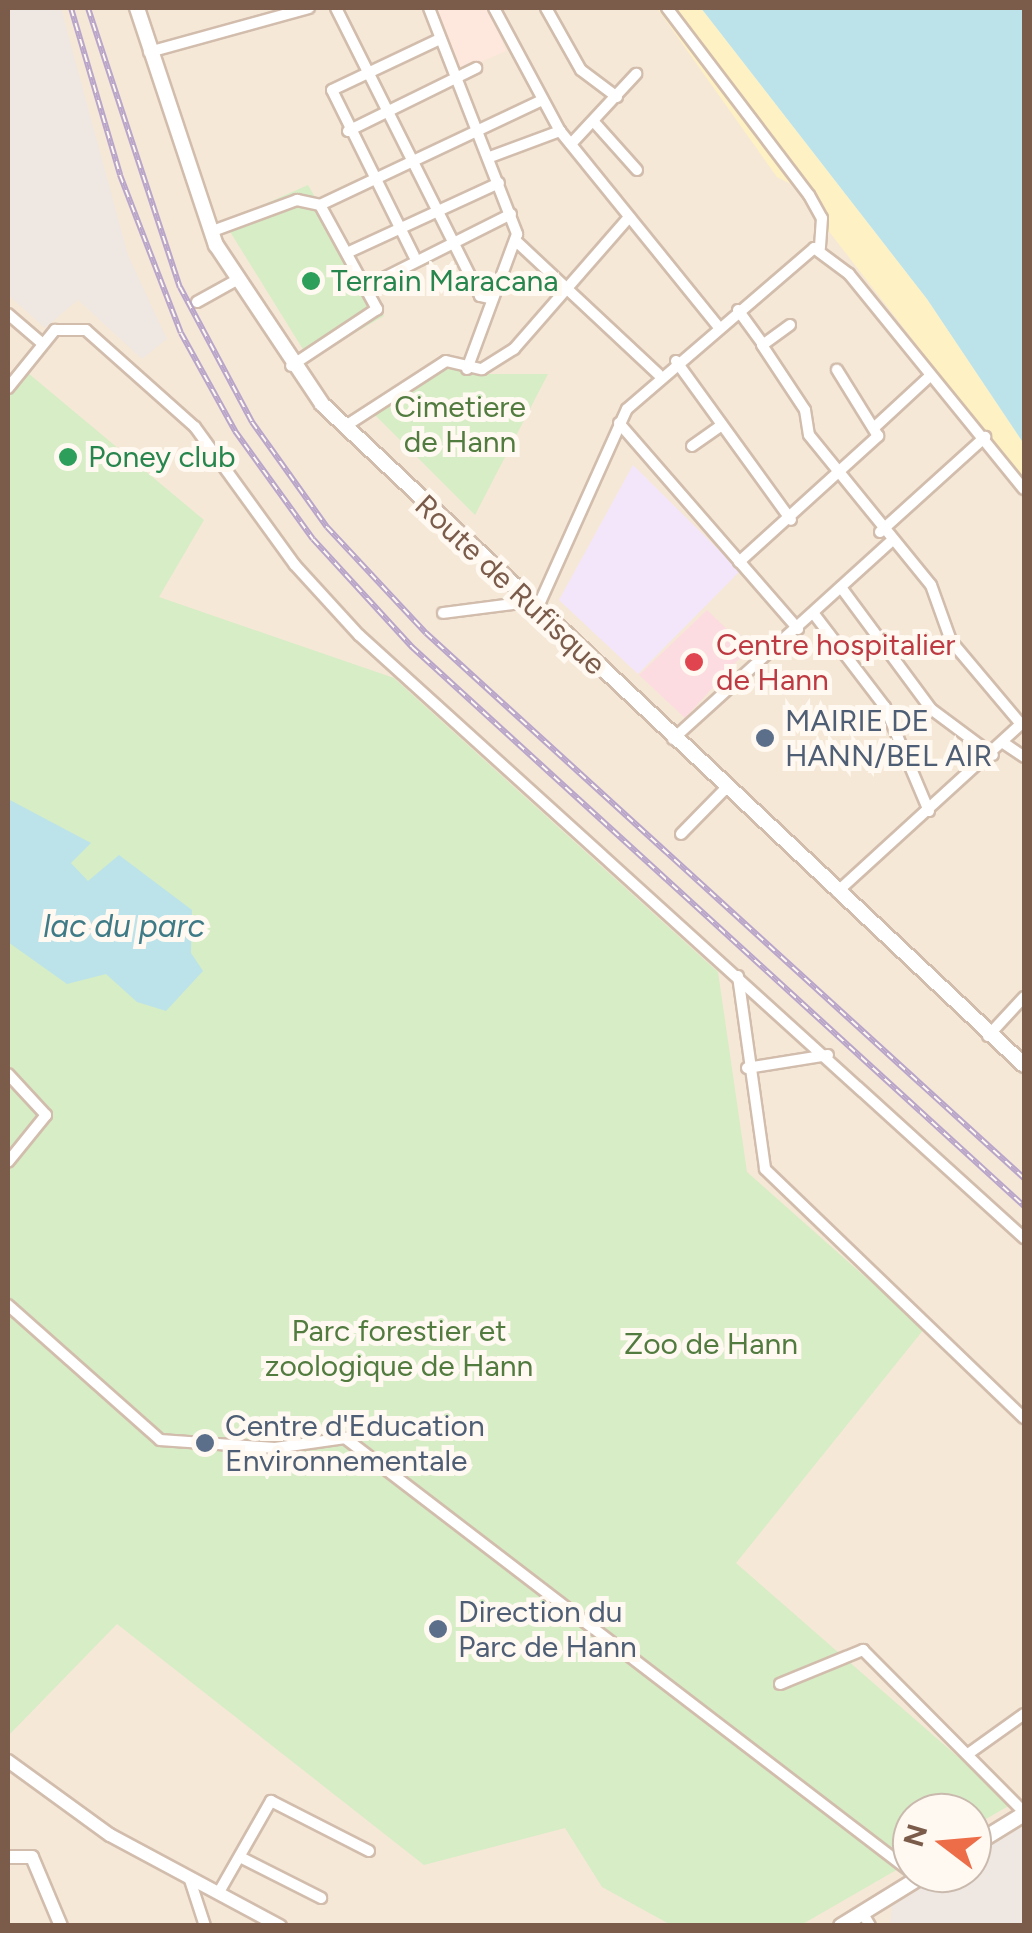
<!DOCTYPE html>
<html>
<head>
<meta charset="utf-8">
<style>
	body { margin:0 }
	#map { position:relative; width:1032px; height:1933px; overflow:hidden; background:#fef6e9; font-family:Figtree,sans-serif }
	div>[style] { position:absolute }
	[style*='--x'] { left:calc(var(--x)*1px); top:calc(var(--y)*1px); width:calc(var(--w)*1px); rotate:calc(var(--a)*1deg) }
	.residential>* { inset:0; background:#f6e8d7 }
	.commercial>* { inset:0; background:#fee7dd }
	.industrial>* { inset:0; background:#efe8e2 }
	.education>* { inset:0; background:#f3e6fa }
	.medical>* { inset:0; background:#fcdce0 }
	.green>* { inset:0; background:#d6edc6 }
	.sand>* { inset:0; background:#fef1c3 }
	.water>* { inset:0; background:#bce3e9 }
	.roads { filter:drop-shadow(2px 0 #d2bdad) drop-shadow(-2px 0 #d2bdad) drop-shadow(0 2px #d2bdad) drop-shadow(0 -2px #d2bdad) }
	.minor>* { height:10px; margin:-5px; padding:0 5px; transform-origin:5px; border-radius:5px; background:#fff }
	.tertiary>* { height:12px; margin:-6px; padding:0 6px; transform-origin:6px; border-radius:6px; background:#fff }
	.secondary>* { height:14px; margin:-7px; padding:0 7px; transform-origin:7px; border-radius:7px; background:#fff }
	.rail>* { height:6px; margin-top:-3px; transform-origin:0; background:repeating-linear-gradient(90deg,#fff9f1 0 8px,#b9a5ca 0 16px); box-sizing:border-box; border-block:2px solid #b9a5ca }
	.dots>* { width:28px; height:28px; translate:-50% -50%; box-sizing:border-box; border:5px solid #fff9f1; border-radius:50% }
	span { translate:-50% -50%; white-space:nowrap; text-align:center; line-height:1.15; -webkit-text-stroke:10px #fff9f1; paint-order:stroke }
	.leisure-label { font-size:30px; color:#27864d }
	.left { translate:0 -50%; text-align:left }
	.park-label { font-size:30px; color:#517b3f }
	.street-label { font-size:30px; color:#7b5b4a }
	.health-label { font-size:30px; color:#be3a42 }
	.service-label { font-size:30px; color:#4e5e75 }
	.water-label { font-size:32px; color:#3f7b87; font-style:italic }
	.frame { position:absolute; inset:0; border:10px solid #7b5b4a; pointer-events:none }
	.north { position:absolute; left:892px; top:1793px; width:100px; height:100px; box-sizing:border-box; background:#fff9f1; border:2px solid #cabaae; border-radius:50%; rotate:286deg; font-size:28px; font-weight:700; line-height:40px; text-align:center; color:#7b5b4a }
	.north::after { content:''; display:block; margin:auto; width:35px; height:45px; background:#ed6d49; clip-path:polygon(50% 0,100% 100%,50% 72%,0 100%) }
</style>
</head>
<body>
<div id="map">
	<div class="residential">
		<i style="clip-path:polygon(evenodd,8px 8px,701px 8px,1024px 444px,1024px 1925px,8px 1926px,8px 8px,912px 1813px,972px 1813px,972px 1873px,912px 1873px,912px 1813px)"></i>
	</div>
	<div class="commercial">
		<i style="clip-path:polygon(433px 8px,489px 8px,506px 51px,458px 72px)"></i>
	</div>
	<div class="industrial">
		<i style="clip-path:polygon(8px 8px,61px 8px,128px 255px,167px 339px,142px 359px,78px 300px,45px 328px,8px 295px)"></i>
		<i style="clip-path:polygon(1024px 1824px,1024px 1925px,890px 1925px,892px 1906px,945px 1873px,972px 1873px,972px 1857px)"></i>
	</div>
	<div class="education">
		<i style="clip-path:polygon(633px 465px,740px 571px,638px 674px,559px 600px)"></i>
	</div>
	<div class="medical">
		<i style="clip-path:polygon(707px 610px,748px 649px,685px 718px,639px 675px)"></i>
	</div>
	<div class="green">
		<i style="clip-path:polygon(308px 185px,384px 316px,309px 359px,224px 222px)"></i>
		<i style="clip-path:polygon(444px 363px,480px 374px,548px 374px,475px 515px,375px 415px)"></i>
		<i style="clip-path:polygon(28px 373px,204px 520px,159px 597px,394px 678px,718px 972px,747px 1172px,924px 1329px,736px 1563px,1012px 1804px,972px 1827px,972px 1813px,912px 1813px,912px 1861px,801px 1925px,671px 1925px,602px 1887px,565px 1828px,424px 1865px,117px 1624px,8px 1736px,8px 395px)"></i>
	</div>
	<div class="sand">
		<i style="clip-path:polygon(657px 8px,701px 8px,927px 299px,1024px 444px,1024px 483px,793px 185px,777px 177px)"></i>
	</div>
	<div class="water">
		<i style="clip-path:polygon(701px 8px,1024px 8px,1024px 444px,927px 299px)"></i>
		<i style="clip-path:polygon(8px 799px,91px 843px,71px 863px,88px 881px,119px 855px,192px 910px,191px 953px,203px 971px,166px 1011px,137px 1002px,106px 974px,67px 984px,8px 942px)"></i>
	</div>
	<div class="roads">
		<div class="minor">
			<i style="--x:336;--y:8;--w:322;--a:63.4"></i>
			<i style="--x:480;--y:296;--w:13;--a:13"></i>
			<i style="--x:429;--y:8;--w:243;--a:68.7"></i>
			<i style="--x:517;--y:234;--w:144;--a:110.3"></i>
			<i style="--x:494;--y:8;--w:140;--a:61.8"></i>
			<i style="--x:560;--y:131;--w:250;--a:51"></i>
			<i style="--x:546;--y:8;--w:71;--a:60.6"></i>
			<i style="--x:581;--y:70;--w:45;--a:36.9"></i>
			<i style="--x:667;--y:8;--w:235;--a:52.8"></i>
			<i style="--x:809;--y:195;--w:26;--a:61"></i>
			<i style="--x:822;--y:218;--w:30;--a:94"></i>
			<i style="--x:149;--y:52;--w:166;--a:-15.4"></i>
			<i style="--x:595;--y:123;--w:63;--a:48.2"></i>
			<i style="--x:348;--y:131;--w:143;--a:-26.2"></i>
			<i style="--x:571;--y:144;--w:96;--a:-47.1"></i>
			<i style="--x:490;--y:157;--w:75;--a:-20.4"></i>
			<i style="--x:320;--y:205;--w:243;--a:-25.3"></i>
			<i style="--x:210;--y:232;--w:93;--a:-20.2"></i>
			<i style="--x:297;--y:200;--w:24;--a:12"></i>
			<i style="--x:320;--y:205;--w:119;--a:61.3"></i>
			<i style="--x:377;--y:309;--w:103;--a:146.5"></i>
			<i style="--x:516;--y:241;--w:195;--a:43.1"></i>
			<i style="--x:349;--y:252;--w:165;--a:-24.7"></i>
			<i style="--x:414;--y:256;--w:185;--a:-116.3"></i>
			<i style="--x:332;--y:90;--w:119;--a:-25.3"></i>
			<i style="--x:368;--y:286;--w:160;--a:-26.7"></i>
			<i style="--x:197;--y:302;--w:43;--a:-28.9"></i>
			<i style="--x:738;--y:310;--w:41;--a:54"></i>
			<i style="--x:8;--y:314;--w:46;--a:40.6"></i>
			<i style="--x:790;--y:325;--w:34;--a:144"></i>
			<i style="--x:762;--y:345;--w:78;--a:56.5"></i>
			<i style="--x:805;--y:410;--w:25;--a:81"></i>
			<i style="--x:809;--y:435;--w:193;--a:50.9"></i>
			<i style="--x:931;--y:585;--w:59;--a:70.3"></i>
			<i style="--x:951;--y:641;--w:109;--a:49.9"></i>
			<i style="--x:1021;--y:724;--w:249;--a:137.6"></i>
			<i style="--x:676;--y:361;--w:196;--a:54.1"></i>
			<i style="--x:8;--y:388;--w:75;--a:-51"></i>
			<i style="--x:55;--y:330;--w:31;--a:0"></i>
			<i style="--x:86;--y:330;--w:146;--a:41.7"></i>
			<i style="--x:195;--y:427;--w:170;--a:54.1"></i>
			<i style="--x:295;--y:565;--w:95;--a:47.6"></i>
			<i style="--x:359;--y:635;--w:898;--a:42.2"></i>
			<i style="--x:619;--y:423;--w:273;--a:49"></i>
			<i style="--x:877;--y:425;--w:72;--a:-42.8"></i>
			<i style="--x:344;--y:427;--w:121;--a:-32.9"></i>
			<i style="--x:446;--y:361;--w:37;--a:13"></i>
			<i style="--x:482;--y:369;--w:38;--a:-32"></i>
			<i style="--x:514;--y:349;--w:175;--a:-48.9"></i>
			<i style="--x:692;--y:446;--w:35;--a:-35"></i>
			<i style="--x:880;--y:532;--w:142;--a:-42.1"></i>
			<i style="--x:739;--y:562;--w:188;--a:-42.2"></i>
			<i style="--x:878;--y:436;--w:78;--a:-121.8"></i>
			<i style="--x:843;--y:590;--w:148;--a:53.5"></i>
			<i style="--x:931;--y:709;--w:77;--a:36.6"></i>
			<i style="--x:537;--y:609;--w:219;--a:-65.8"></i>
			<i style="--x:627;--y:409;--w:247;--a:-40.7"></i>
			<i style="--x:814;--y:248;--w:44;--a:36.6"></i>
			<i style="--x:849;--y:274;--w:277;--a:50.9"></i>
			<i style="--x:443;--y:613;--w:87;--a:-7.3"></i>
			<i style="--x:814;--y:614;--w:117;--a:52.6"></i>
			<i style="--x:885;--y:707;--w:113;--a:67.1"></i>
			<i style="--x:673;--y:739;--w:292;--a:-42.2"></i>
			<i style="--x:1005;--y:744;--w:23;--a:34"></i>
			<i style="--x:681;--y:834;--w:64;--a:-45.6"></i>
			<i style="--x:738;--y:976;--w:195;--a:82"></i>
			<i style="--x:765;--y:1169;--w:359;--a:43.9"></i>
			<i style="--x:988;--y:1036;--w:53;--a:-47.3"></i>
			<i style="--x:747;--y:1068;--w:82;--a:-9.1"></i>
			<i style="--x:8;--y:1074;--w:56;--a:47.2"></i>
			<i style="--x:46;--y:1115;--w:60;--a:129"></i>
			<i style="--x:8;--y:1305;--w:203;--a:41.6"></i>
			<i style="--x:160;--y:1440;--w:115;--a:4"></i>
			<i style="--x:275;--y:1448;--w:71;--a:-8.1"></i>
			<i style="--x:345;--y:1438;--w:723;--a:37.47"></i>
			<i style="--x:780;--y:1684;--w:90;--a:-22.3"></i>
			<i style="--x:863;--y:1650;--w:228;--a:45.2"></i>
			<i style="--x:968;--y:1754;--w:69;--a:-35.5"></i>
			<i style="--x:240;--y:1857;--w:91;--a:26.8"></i>
			<i style="--x:190;--y:1880;--w:48;--a:71.9"></i>
			<i style="--x:219;--y:1892;--w:105;--a:-60.3"></i>
			<i style="--x:271;--y:1801;--w:110;--a:27"></i>
			<i style="--x:862;--y:1912;--w:16;--a:60"></i>
		</div>
		<div class="tertiary">
			<i style="--x:8;--y:1761;--w:126;--a:36"></i>
			<i style="--x:110;--y:1835;--w:193;--a:28.2"></i>
			<i style="--x:8;--y:1857;--w:24;--a:0"></i>
			<i style="--x:32;--y:1857;--w:75;--a:67.2"></i>
		</div>
		<div class="secondary">
			<i style="--x:137;--y:8;--w:250;--a:71.6"></i>
			<i style="--x:216;--y:245;--w:191;--a:56.3"></i>
			<i style="--x:322;--y:404;--w:964;--a:43.28"></i>
			<i style="--x:972;--y:1846;--w:61;--a:-31.6"></i>
			<i style="--x:841;--y:1926;--w:101;--a:-31.6"></i>
		</div>
	</div>
	<div class="rail">
		<i style="--x:71;--y:8;--w:174;--a:73.6"></i>
		<i style="--x:120;--y:175;--w:169;--a:68.9"></i>
		<i style="--x:181;--y:333;--w:112;--a:61.1"></i>
		<i style="--x:235;--y:431;--w:133;--a:54.2"></i>
		<i style="--x:313;--y:539;--w:147;--a:47.5"></i>
		<i style="--x:412;--y:647;--w:829;--a:42.41"></i>
		<i style="--x:88;--y:8;--w:294;--a:71.8"></i>
		<i style="--x:180;--y:287;--w:153;--a:61.9"></i>
		<i style="--x:252;--y:422;--w:129;--a:54.5"></i>
		<i style="--x:327;--y:527;--w:145;--a:47"></i>
		<i style="--x:426;--y:633;--w:809;--a:42.35"></i>
	</div>
	<div class="dots">
		<i style="left:311px;top:281px;background:#2e9e5b"></i>
		<i style="left:68px;top:457px;background:#2e9e5b"></i>
		<i style="left:694px;top:662px;background:#e0444e"></i>
		<i style="left:765px;top:738px;background:#5c6f8a"></i>
		<i style="left:205px;top:1443px;background:#5c6f8a"></i>
		<i style="left:438px;top:1629px;background:#5c6f8a"></i>
	</div>
	<div class="leisure-label">
		<span class="left" style="left:331px;top:281px">Terrain Maracana</span>
		<span class="left" style="left:88px;top:457px">Poney club</span>
	</div>
	<div class="park-label">
		<span style="left:460px;top:424px">Cimetiere<br>de Hann</span>
		<span style="left:399px;top:1348px">Parc forestier et<br>zoologique de Hann</span>
		<span style="left:711px;top:1344px">Zoo de Hann</span>
	</div>
	<div class="street-label">
		<span style="left:510px;top:585px;rotate:43deg">Route de Rufisque</span>
	</div>
	<div class="health-label">
		<span class="left" style="left:716px;top:662px">Centre hospitalier<br>de Hann</span>
	</div>
	<div class="service-label">
		<span class="left" style="left:785px;top:738px">MAIRIE DE<br>HANN/BEL AIR</span>
		<span class="left" style="left:225px;top:1443px">Centre d'Education<br>Environnementale</span>
		<span class="left" style="left:458px;top:1629px">Direction du<br>Parc de Hann</span>
	</div>
	<div class="water-label">
		<span style="left:124px;top:926px">lac du parc</span>
	</div>
	<div class="frame"></div>
	<div class="north">N</div>
</div>
</body>
</html>
